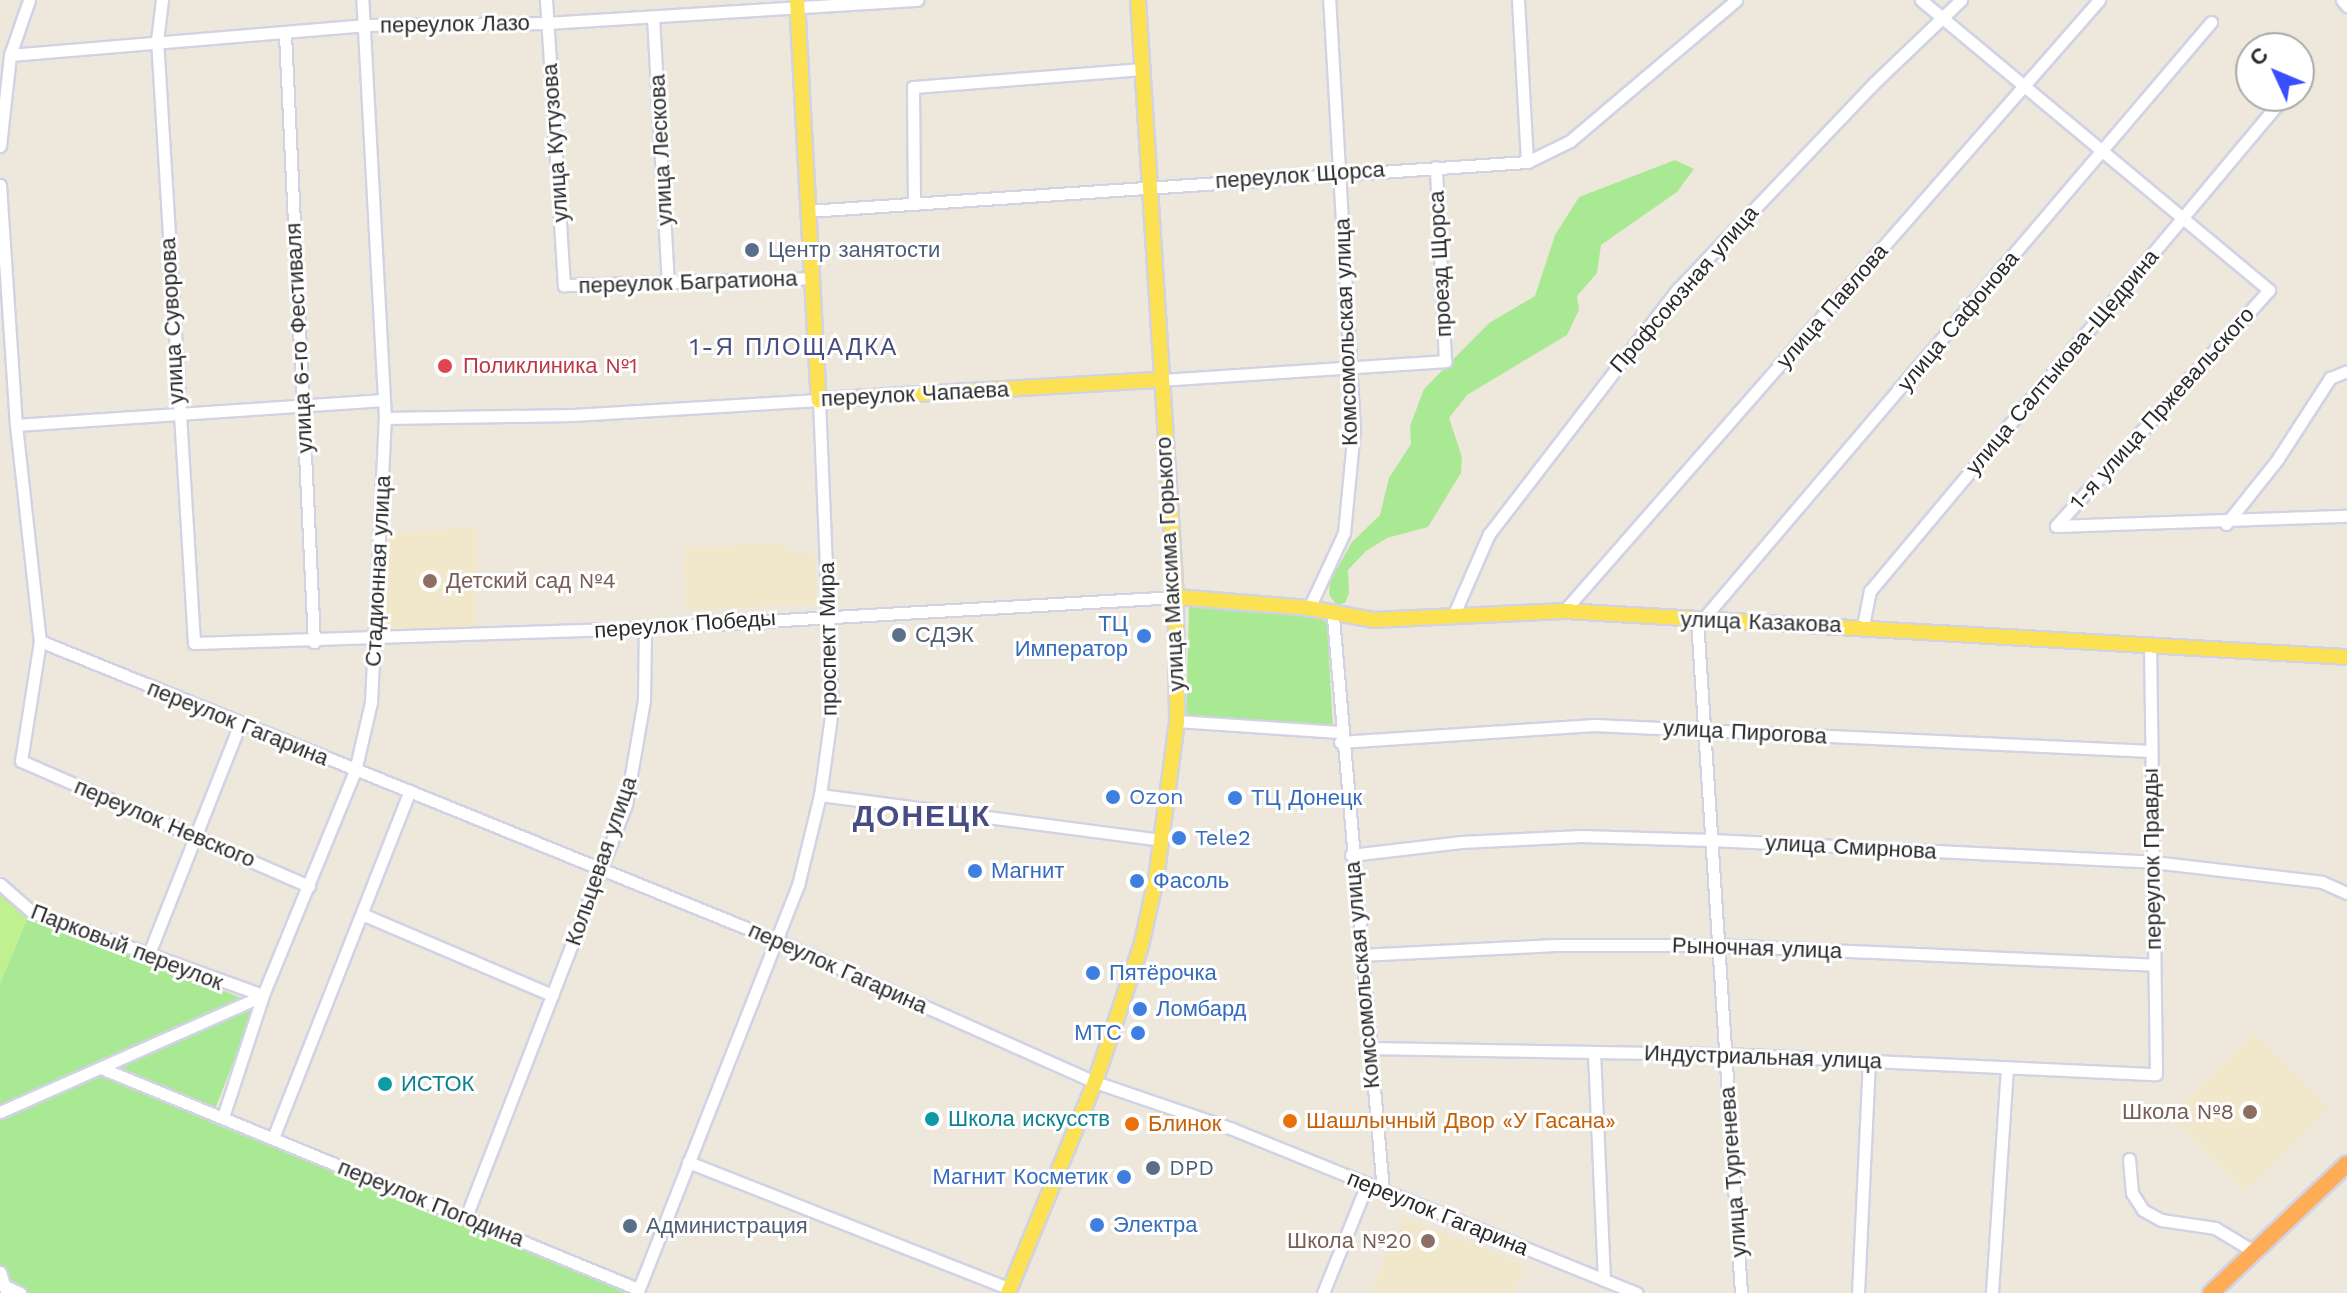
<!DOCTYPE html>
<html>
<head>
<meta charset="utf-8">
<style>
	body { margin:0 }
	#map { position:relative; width:2347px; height:1293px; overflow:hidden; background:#eee8dc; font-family:"Work Sans",sans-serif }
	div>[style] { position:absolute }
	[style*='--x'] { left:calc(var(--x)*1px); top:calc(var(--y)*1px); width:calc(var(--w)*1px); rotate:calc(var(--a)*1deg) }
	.education>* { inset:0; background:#f1e7ca }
	.green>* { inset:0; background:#aae994 }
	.pitch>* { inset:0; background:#c0f18f }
	.roads { filter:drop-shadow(2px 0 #d1d3e5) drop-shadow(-2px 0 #d1d3e5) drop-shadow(0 2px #d1d3e5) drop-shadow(0 -2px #d1d3e5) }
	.minor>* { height:11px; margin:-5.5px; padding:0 5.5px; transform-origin:5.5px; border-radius:5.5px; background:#fff }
	.major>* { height:14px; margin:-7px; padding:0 7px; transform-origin:7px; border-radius:7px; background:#fce252 }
	.highway>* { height:16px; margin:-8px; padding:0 8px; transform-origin:8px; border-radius:8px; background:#ffac56 }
	.dots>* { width:22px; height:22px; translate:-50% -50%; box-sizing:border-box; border:4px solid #fff; border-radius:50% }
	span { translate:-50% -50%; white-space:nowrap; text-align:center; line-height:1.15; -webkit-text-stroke:6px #fff; paint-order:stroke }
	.street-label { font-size:22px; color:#2b2b2b }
	.service-label { font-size:22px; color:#4e5e75 }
	.left { translate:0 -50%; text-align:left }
	.health-label { font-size:22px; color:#be3a42 }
	.education-label { font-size:22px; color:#785e54 }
	.right { translate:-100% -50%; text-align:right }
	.shop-label { font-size:22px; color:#366cbe }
	.culture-label { font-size:22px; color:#0d838f }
	.food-label { font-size:22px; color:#c56008 }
	.neighbourhood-label { font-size:24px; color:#474d80; letter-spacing:2px }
	.district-label { font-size:30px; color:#474d80; font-weight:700; letter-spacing:2px }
	.north { position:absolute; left:2235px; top:32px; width:80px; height:80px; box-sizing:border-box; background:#fff; border:2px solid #aaa; border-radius:50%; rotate:314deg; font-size:22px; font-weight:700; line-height:32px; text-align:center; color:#2b2b2b }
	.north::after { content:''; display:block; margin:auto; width:28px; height:36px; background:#384eff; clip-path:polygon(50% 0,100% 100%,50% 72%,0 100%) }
</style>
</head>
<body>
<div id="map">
	<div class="education">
		<i style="clip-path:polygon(478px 527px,475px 627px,381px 631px,386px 534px)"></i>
		<i style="clip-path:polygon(787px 543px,787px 553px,814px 552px,817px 604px,686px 610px,683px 548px)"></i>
		<i style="clip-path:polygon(2255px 1033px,2329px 1107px,2245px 1192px,2170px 1117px)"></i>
		<i style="clip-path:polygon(1403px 1216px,1525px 1266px,1513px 1293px,1371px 1293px)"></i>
	</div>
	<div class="green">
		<i style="clip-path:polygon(1675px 160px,1694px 169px,1677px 192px,1601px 245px,1597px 273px,1577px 296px,1579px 310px,1567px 335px,1467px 395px,1449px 418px,1462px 457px,1461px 473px,1428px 527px,1387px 538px,1366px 551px,1348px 570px,1349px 593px,1345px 603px,1337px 605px,1329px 595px,1330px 581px,1352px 542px,1380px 515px,1389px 478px,1411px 444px,1410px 426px,1424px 389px,1489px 323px,1535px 296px,1555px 235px,1579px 197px)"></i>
		<i style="clip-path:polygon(1189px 606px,1317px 615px,1327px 623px,1333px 729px,1186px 718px)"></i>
		<i style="clip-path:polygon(30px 912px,256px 1004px,210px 1122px,631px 1293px,0 1293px,0 983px)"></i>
	</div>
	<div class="pitch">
		<i style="clip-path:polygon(0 895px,30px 912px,0 983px)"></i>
	</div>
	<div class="roads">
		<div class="minor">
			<i style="--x:162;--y:0;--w:39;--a:97"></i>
			<i style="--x:157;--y:39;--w:605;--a:86.49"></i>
			<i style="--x:194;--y:643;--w:451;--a:-1.9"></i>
			<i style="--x:645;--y:628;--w:532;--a:-3.34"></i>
			<i style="--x:546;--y:0;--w:286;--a:86.4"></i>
			<i style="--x:564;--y:285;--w:248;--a:-1.6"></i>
			<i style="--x:1518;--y:0;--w:162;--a:86.8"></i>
			<i style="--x:1921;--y:0;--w:453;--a:39.8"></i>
			<i style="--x:2269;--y:290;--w:318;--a:132.1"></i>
			<i style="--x:2342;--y:0;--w:8;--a:50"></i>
			<i style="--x:653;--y:17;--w:265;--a:86.8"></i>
			<i style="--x:285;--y:34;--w:609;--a:87.27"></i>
			<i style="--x:10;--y:55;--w:58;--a:-70.9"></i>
			<i style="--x:0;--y:146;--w:92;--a:-83.7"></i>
			<i style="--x:10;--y:55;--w:355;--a:-4.8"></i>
			<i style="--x:364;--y:25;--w:184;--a:-0.6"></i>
			<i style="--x:548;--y:23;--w:370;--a:-3.6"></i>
			<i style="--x:0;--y:185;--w:241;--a:86.2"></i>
			<i style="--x:16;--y:425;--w:217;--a:83.7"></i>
			<i style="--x:40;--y:641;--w:121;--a:99"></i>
			<i style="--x:21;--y:761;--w:314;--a:23.5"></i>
			<i style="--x:914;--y:202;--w:115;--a:-90.5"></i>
			<i style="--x:913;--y:87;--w:231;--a:-4.5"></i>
			<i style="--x:808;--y:211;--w:721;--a:-3.9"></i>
			<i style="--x:1527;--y:162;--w:48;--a:-26"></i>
			<i style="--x:1570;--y:141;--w:218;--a:-40.3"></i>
			<i style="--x:1160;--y:380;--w:286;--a:-3.8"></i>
			<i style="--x:1445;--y:361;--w:194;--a:-92.7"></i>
			<i style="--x:385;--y:418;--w:188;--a:-0.9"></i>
			<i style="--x:573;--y:415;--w:246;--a:-3.5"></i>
			<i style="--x:819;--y:400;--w:309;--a:87.6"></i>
			<i style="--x:832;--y:709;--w:87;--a:97.9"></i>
			<i style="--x:820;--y:795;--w:93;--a:103.7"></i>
			<i style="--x:798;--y:885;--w:439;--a:111.5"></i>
			<i style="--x:16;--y:425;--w:369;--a:-3.9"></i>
			<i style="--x:2226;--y:524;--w:82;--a:-51.4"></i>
			<i style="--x:2277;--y:460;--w:98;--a:-57.1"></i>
			<i style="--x:2330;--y:378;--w:18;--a:-22"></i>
			<i style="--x:2056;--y:526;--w:291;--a:-2"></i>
			<i style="--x:1309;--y:608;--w:83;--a:-65"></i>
			<i style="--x:1344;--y:533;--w:103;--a:-84.5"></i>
			<i style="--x:1354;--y:430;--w:431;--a:-93.3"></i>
			<i style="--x:1564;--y:611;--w:812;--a:-48.79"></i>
			<i style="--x:1454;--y:614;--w:87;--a:-66.4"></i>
			<i style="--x:1489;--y:534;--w:309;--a:-52.4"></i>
			<i style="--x:1678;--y:289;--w:283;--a:-46.4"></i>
			<i style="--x:1873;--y:84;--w:122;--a:-43.7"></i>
			<i style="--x:1333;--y:617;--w:576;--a:85.02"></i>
			<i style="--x:1703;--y:619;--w:784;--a:-49.6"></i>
			<i style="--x:1697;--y:620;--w:674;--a:86.26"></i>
			<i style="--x:1863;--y:626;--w:36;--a:-79"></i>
			<i style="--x:1870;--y:591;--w:634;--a:-50.06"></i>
			<i style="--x:40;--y:641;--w:794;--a:22.11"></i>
			<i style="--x:776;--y:940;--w:349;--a:24"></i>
			<i style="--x:1095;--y:1082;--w:143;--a:18.8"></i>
			<i style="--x:1230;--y:1128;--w:439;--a:22.1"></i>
			<i style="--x:1177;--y:721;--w:162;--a:3.9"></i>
			<i style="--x:1340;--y:742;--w:255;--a:-3.8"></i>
			<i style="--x:1594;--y:725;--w:558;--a:2.67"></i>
			<i style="--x:820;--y:795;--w:344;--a:7.5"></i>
			<i style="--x:1351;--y:855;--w:111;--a:-6.7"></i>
			<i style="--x:1461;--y:842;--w:120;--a:-2.9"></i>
			<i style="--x:1581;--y:836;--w:130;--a:1.8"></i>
			<i style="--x:1711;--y:840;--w:443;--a:2.8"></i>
			<i style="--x:2153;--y:862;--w:170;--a:6.7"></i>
			<i style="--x:2322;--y:882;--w:27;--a:24"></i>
			<i style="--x:0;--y:884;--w:43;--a:41.2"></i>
			<i style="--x:32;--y:912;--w:245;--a:19.8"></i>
			<i style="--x:362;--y:914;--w:207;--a:23.1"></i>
			<i style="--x:1360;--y:955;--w:196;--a:-2.9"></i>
			<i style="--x:1556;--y:945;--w:162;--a:0"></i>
			<i style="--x:1718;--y:945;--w:436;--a:2.6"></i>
			<i style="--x:148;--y:956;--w:250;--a:-68.4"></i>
			<i style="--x:1369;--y:1048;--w:356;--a:1"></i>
			<i style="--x:1725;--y:1054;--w:431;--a:2.7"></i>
			<i style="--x:2156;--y:1074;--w:429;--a:-90.8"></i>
			<i style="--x:1594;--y:1052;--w:228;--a:87.5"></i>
			<i style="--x:101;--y:1068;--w:581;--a:22.37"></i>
			<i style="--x:0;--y:1112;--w:287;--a:-23.9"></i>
			<i style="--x:223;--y:1117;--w:128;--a:-71.8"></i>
			<i style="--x:263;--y:995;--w:242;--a:-67.7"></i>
			<i style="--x:355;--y:771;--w:71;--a:-76.9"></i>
			<i style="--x:371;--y:702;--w:284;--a:-87.2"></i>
			<i style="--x:385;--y:418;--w:419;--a:-93.1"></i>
			<i style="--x:273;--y:1138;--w:373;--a:-68.5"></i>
			<i style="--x:2129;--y:1159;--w:34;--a:85"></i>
			<i style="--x:2132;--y:1193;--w:20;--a:57"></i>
			<i style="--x:2143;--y:1210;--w:21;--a:29"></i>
			<i style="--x:2161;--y:1220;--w:55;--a:8.4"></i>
			<i style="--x:2215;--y:1228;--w:47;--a:31"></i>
			<i style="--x:688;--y:1162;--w:346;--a:21.5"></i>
			<i style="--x:466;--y:1217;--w:443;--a:-68.8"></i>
			<i style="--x:626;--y:804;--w:106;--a:-80.2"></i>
			<i style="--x:644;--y:700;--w:72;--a:-89.2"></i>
			<i style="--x:0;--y:1272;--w:22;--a:72"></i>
			<i style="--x:5;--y:1286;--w:17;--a:25"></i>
			<i style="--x:1323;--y:1293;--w:118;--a:-68"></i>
			<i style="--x:1858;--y:1293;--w:233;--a:-87.3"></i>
			<i style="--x:1992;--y:1293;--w:226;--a:-86.2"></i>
		</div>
		<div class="major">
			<i style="--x:797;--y:0;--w:401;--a:86.9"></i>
			<i style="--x:819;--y:400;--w:342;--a:-3.4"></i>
			<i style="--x:1176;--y:597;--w:133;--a:4.7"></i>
			<i style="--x:1309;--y:608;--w:65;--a:10.6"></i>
			<i style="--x:1373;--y:620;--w:191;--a:-2.7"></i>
			<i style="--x:1564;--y:611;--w:784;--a:3.36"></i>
			<i style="--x:1008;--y:1293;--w:228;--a:-67.6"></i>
			<i style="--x:1095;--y:1082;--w:144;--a:-71.3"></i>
			<i style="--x:1141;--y:946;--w:69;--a:-77.4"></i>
			<i style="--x:1156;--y:879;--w:159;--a:-82.4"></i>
			<i style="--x:1177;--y:721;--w:124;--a:-90.5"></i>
			<i style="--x:1176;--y:597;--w:598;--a:-93.64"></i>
		</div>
		<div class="highway">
			<i style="--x:2211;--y:1293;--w:187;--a:-43.5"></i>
		</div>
	</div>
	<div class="dots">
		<i style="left:752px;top:250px;background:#5c6f8a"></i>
		<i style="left:445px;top:366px;background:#e0444e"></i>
		<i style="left:430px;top:581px;background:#8d6e63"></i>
		<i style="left:899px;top:635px;background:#5c6f8a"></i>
		<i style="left:1144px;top:636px;background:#3f7fe0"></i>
		<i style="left:1113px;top:797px;background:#3f7fe0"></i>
		<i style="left:1235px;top:798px;background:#3f7fe0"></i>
		<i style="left:1179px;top:838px;background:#3f7fe0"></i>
		<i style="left:975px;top:871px;background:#3f7fe0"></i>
		<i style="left:1137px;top:881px;background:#3f7fe0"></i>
		<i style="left:1093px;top:973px;background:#3f7fe0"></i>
		<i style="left:1140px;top:1009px;background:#3f7fe0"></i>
		<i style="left:1138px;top:1033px;background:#3f7fe0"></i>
		<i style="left:385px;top:1084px;background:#0f9aa8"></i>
		<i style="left:2250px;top:1112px;background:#8d6e63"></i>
		<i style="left:932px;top:1119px;background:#0f9aa8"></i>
		<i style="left:1290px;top:1121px;background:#e8710a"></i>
		<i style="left:1132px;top:1124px;background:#e8710a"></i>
		<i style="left:1153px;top:1168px;background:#5c6f8a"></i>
		<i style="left:1124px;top:1177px;background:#3f7fe0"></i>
		<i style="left:1097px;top:1225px;background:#3f7fe0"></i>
		<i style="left:630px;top:1226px;background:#5c6f8a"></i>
		<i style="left:1428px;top:1241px;background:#8d6e63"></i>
	</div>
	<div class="street-label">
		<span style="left:455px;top:24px;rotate:-1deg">переулок Лазо</span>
		<span style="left:555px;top:143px;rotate:-94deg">улица Кутузова</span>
		<span style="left:661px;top:150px;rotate:-93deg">улица Лескова</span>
		<span style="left:1300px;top:175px;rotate:-4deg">переулок Щорса</span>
		<span style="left:1440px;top:264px;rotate:-93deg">проезд Щорса</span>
		<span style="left:688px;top:282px;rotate:-2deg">переулок Багратиона</span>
		<span style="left:1684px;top:289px;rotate:-49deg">Профсоюзная улица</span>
		<span style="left:1832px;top:306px;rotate:-49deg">улица Павлова</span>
		<span style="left:172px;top:321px;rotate:-93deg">улица Суворова</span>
		<span style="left:1958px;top:321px;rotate:-50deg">улица Сафонова</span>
		<span style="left:1346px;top:332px;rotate:-92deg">Комсомольская улица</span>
		<span style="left:299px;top:338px;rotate:-93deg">улица 6-го Фестиваля</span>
		<span style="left:2062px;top:362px;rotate:-50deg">улица Салтыкова-Щедрина</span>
		<span style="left:915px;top:394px;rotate:-3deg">переулок Чапаева</span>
		<span style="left:2162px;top:408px;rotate:-48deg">1-я улица Пржевальского</span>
		<span style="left:1170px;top:564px;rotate:-93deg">улица Максима Горького</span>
		<span style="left:378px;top:571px;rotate:-87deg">Стадионная улица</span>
		<span style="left:1761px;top:622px;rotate:2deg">улица Казакова</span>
		<span style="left:685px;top:624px;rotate:-4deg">переулок Победы</span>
		<span style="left:828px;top:639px;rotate:-91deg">проспект Мира</span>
		<span style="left:238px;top:723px;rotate:22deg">переулок Гагарина</span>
		<span style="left:1745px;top:732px;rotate:3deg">улица Пирогова</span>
		<span style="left:165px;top:823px;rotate:23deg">переулок Невского</span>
		<span style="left:1851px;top:847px;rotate:3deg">улица Смирнова</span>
		<span style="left:2152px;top:859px;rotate:-91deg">переулок Правды</span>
		<span style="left:601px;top:861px;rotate:-71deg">Кольцевая улица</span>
		<span style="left:127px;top:947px;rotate:21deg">Парковый переулок</span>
		<span style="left:1757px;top:948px;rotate:2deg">Рыночная улица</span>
		<span style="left:838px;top:968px;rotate:24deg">переулок Гагарина</span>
		<span style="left:1362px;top:975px;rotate:-95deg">Комсомольская улица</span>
		<span style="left:1763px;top:1057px;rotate:2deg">Индустриальная улица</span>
		<span style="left:1733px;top:1172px;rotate:-94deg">улица Тургенева</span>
		<span style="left:431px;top:1203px;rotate:22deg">переулок Погодина</span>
		<span style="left:1438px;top:1213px;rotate:22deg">переулок Гагарина</span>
	</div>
	<div class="service-label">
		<span class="left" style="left:768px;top:250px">Центр занятости</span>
		<span class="left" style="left:915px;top:635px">СДЭК</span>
		<span class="left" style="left:1169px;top:1168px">DPD</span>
		<span class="left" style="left:646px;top:1226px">Администрация</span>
	</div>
	<div class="health-label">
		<span class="left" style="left:463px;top:366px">Поликлиника №1</span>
	</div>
	<div class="education-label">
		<span class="left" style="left:446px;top:581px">Детский сад №4</span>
		<span class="right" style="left:2234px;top:1112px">Школа №8</span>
		<span class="right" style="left:1412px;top:1241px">Школа №20</span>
	</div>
	<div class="shop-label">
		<span class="right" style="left:1128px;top:636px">ТЦ<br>Император</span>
		<span class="left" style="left:1129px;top:797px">Ozon</span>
		<span class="left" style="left:1251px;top:798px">ТЦ Донецк</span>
		<span class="left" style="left:1195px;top:838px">Tele2</span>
		<span class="left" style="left:991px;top:871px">Магнит</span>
		<span class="left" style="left:1153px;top:881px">Фасоль</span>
		<span class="left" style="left:1109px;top:973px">Пятёрочка</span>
		<span class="left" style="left:1156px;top:1009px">Ломбард</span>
		<span class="right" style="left:1122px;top:1033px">МТС</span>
		<span class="right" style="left:1108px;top:1177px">Магнит Косметик</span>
		<span class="left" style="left:1113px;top:1225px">Электра</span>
	</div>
	<div class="culture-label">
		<span class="left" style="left:401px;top:1084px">ИСТОК</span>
		<span class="left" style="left:948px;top:1119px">Школа искусств</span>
	</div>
	<div class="food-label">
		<span class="left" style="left:1306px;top:1121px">Шашлычный Двор «У Гасана»</span>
		<span class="left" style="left:1148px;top:1124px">Блинок</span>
	</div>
	<div class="neighbourhood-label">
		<span style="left:794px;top:348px">1-Я ПЛОЩАДКА</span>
	</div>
	<div class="district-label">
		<span style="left:922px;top:816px">ДОНЕЦК</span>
	</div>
	<div class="north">С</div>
</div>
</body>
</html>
